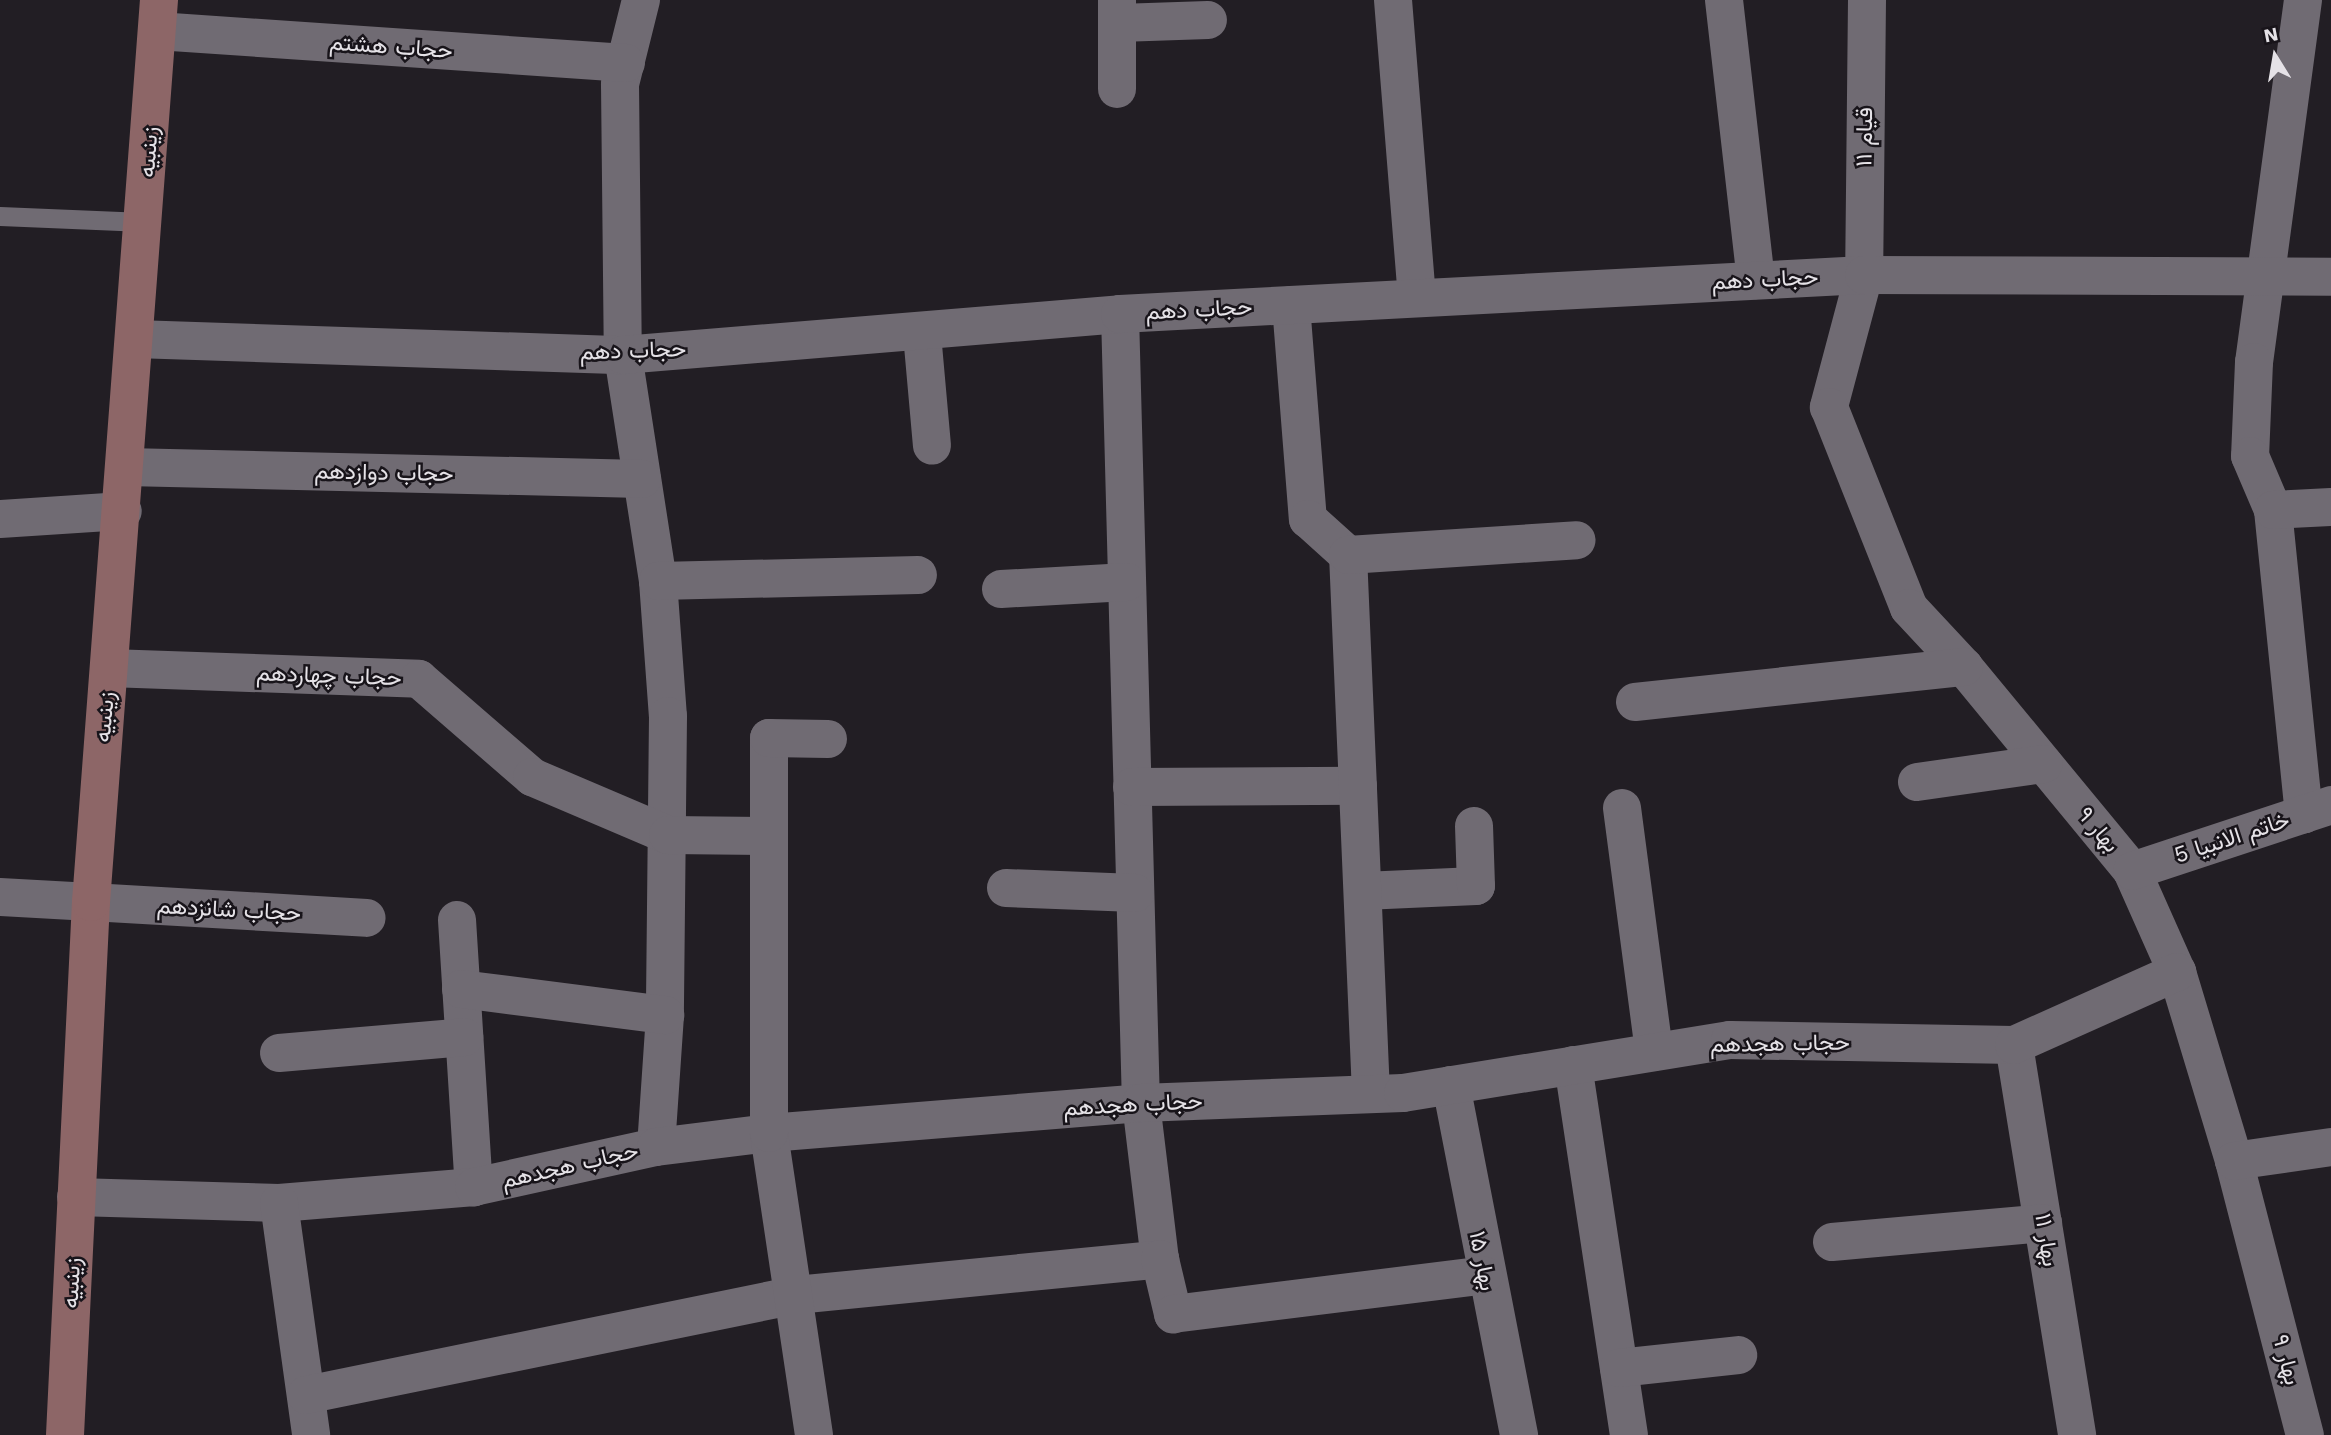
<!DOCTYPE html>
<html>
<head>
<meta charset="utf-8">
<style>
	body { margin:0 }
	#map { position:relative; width:2331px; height:1435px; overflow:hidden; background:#221e24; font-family:"Work Sans",Vazirmatn,sans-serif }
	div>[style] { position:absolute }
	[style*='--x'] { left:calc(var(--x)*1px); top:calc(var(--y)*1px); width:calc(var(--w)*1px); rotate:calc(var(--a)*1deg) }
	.service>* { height:19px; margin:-9.5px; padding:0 9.5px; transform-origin:9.5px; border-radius:9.5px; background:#706b73 }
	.minor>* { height:38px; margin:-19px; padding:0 19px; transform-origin:19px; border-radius:19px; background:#706b73 }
	.tertiary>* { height:38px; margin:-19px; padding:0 19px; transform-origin:19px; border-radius:19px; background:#706b73 }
	.secondary>* { height:38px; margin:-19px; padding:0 19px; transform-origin:19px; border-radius:19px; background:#8d6667 }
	span { translate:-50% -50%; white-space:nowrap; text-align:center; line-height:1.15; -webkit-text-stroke:5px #18141a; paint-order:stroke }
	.street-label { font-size:23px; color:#e5e2e7 }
	.north { position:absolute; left:2240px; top:21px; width:70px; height:70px; -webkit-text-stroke:5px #18141a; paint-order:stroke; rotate:349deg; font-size:19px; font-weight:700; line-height:28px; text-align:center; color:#e5e2e7 }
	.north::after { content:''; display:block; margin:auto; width:24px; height:32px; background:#e5e2e7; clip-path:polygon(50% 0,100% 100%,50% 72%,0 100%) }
</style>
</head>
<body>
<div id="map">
	<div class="service">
		<i style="--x:0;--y:216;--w:144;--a:2.4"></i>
	</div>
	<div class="minor">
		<i style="--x:641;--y:0;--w:87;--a:104"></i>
		<i style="--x:620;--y:84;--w:271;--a:89.4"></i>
		<i style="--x:623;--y:355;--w:229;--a:81.2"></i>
		<i style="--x:658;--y:581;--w:135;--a:85.8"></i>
		<i style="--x:668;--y:716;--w:299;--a:90.6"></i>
		<i style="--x:665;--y:1015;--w:132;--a:93.9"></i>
		<i style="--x:1393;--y:0;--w:299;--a:85.4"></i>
		<i style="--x:1724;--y:0;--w:282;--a:83.5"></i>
		<i style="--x:1867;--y:0;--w:275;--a:90.6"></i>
		<i style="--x:1864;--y:275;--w:137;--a:104.9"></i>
		<i style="--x:1829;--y:407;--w:216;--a:68.3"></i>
		<i style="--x:1909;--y:608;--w:81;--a:47"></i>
		<i style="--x:1964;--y:667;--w:264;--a:50.5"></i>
		<i style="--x:2132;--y:871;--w:111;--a:66"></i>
		<i style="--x:2177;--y:972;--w:197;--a:73.2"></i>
		<i style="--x:2234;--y:1161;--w:283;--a:75.5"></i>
		<i style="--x:2303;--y:0;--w:365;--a:97.7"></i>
		<i style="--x:2254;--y:362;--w:94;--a:92.4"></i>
		<i style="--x:2250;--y:456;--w:59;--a:66.9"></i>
		<i style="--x:2273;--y:510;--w:306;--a:84.2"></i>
		<i style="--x:1119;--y:23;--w:89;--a:-1.9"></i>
		<i style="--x:157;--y:31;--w:470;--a:3.9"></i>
		<i style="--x:1117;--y:89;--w:89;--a:-90"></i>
		<i style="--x:1291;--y:305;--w:215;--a:85.5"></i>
		<i style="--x:1308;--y:519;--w:54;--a:42"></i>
		<i style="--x:1120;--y:314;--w:789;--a:88.48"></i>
		<i style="--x:1141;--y:1103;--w:157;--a:83.1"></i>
		<i style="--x:922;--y:334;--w:112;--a:84.9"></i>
		<i style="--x:135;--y:339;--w:488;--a:1.9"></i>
		<i style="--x:623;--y:355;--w:499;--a:-4.7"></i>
		<i style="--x:1120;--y:314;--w:745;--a:-3"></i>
		<i style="--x:1864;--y:275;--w:467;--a:0.2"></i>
		<i style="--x:126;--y:467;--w:516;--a:1.33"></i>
		<i style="--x:2273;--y:510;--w:58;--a:-3"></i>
		<i style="--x:0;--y:519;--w:123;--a:-3.7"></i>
		<i style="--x:658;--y:581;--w:260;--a:-1.3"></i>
		<i style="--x:1001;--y:589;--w:126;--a:-3.2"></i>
		<i style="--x:109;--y:668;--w:310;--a:2"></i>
		<i style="--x:419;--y:679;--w:150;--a:40.9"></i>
		<i style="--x:532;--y:777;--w:148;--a:23.1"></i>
		<i style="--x:668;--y:835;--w:101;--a:0.6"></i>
		<i style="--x:1635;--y:702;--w:331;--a:-6.1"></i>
		<i style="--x:1917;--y:782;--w:128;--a:-8.1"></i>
		<i style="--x:1132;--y:787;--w:226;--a:-0.3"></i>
		<i style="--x:1622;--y:808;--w:246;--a:82.5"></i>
		<i style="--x:2132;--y:871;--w:210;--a:-18.3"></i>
		<i style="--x:1006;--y:888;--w:129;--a:2.2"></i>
		<i style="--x:1363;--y:891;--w:113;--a:-2.5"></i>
		<i style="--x:1476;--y:886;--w:60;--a:-91.9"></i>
		<i style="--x:91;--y:902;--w:276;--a:3.3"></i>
		<i style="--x:457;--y:920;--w:268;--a:86.4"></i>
		<i style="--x:461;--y:989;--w:206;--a:7.3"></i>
		<i style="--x:2014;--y:1045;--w:395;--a:80.8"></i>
		<i style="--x:279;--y:1053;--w:186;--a:-4.9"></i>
		<i style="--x:1573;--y:1065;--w:374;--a:81.4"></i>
		<i style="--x:1451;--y:1085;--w:357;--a:79"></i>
		<i style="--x:1371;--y:1094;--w:539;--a:-92.44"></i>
		<i style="--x:1348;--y:555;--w:229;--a:-3.7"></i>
		<i style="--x:2234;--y:1161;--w:98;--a:-8.2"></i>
		<i style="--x:76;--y:1197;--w:203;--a:1.7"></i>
		<i style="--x:279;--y:1203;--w:196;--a:-4.7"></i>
		<i style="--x:474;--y:1187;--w:186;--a:-12.4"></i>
		<i style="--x:656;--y:1147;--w:114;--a:-7.1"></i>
		<i style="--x:769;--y:1133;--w:373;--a:-4.6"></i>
		<i style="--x:1141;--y:1103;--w:262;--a:-2.2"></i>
		<i style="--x:1403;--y:1093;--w:331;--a:-9.2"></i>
		<i style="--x:1730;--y:1040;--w:284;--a:1"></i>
		<i style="--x:2014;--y:1045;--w:179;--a:-24.1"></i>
		<i style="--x:279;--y:1203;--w:234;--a:82.1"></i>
		<i style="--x:1832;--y:1242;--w:212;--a:-5.1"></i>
		<i style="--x:1619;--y:1368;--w:120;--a:-6.2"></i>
		<i style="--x:306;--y:1395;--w:500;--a:-11.53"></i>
		<i style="--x:796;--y:1295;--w:366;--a:-5.6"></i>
		<i style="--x:1160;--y:1259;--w:57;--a:76.7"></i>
		<i style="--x:1173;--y:1314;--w:313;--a:-7.1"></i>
		<i style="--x:814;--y:1435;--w:305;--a:-98.5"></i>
		<i style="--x:769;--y:1133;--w:395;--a:-90"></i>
		<i style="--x:769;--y:738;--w:59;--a:1"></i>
	</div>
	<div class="tertiary">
		<i style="--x:0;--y:897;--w:91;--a:3.1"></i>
	</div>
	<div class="secondary">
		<i style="--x:65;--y:1435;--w:534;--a:-87.21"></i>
		<i style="--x:91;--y:902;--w:905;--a:-85.69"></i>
	</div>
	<div class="street-label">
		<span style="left:391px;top:47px;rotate:4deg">حجاب هشتم</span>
		<span style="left:1865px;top:137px;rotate:-89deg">قیام ۱۱</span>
		<span style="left:149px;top:152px;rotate:-86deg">زینبیه</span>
		<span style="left:1765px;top:280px;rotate:-3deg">حجاب دهم</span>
		<span style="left:1199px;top:310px;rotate:-3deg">حجاب دهم</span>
		<span style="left:633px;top:351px;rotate:-2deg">حجاب دهم</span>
		<span style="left:384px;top:473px;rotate:1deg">حجاب دوازدهم</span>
		<span style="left:329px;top:676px;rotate:2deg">حجاب چهاردهم</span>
		<span style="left:105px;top:717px;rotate:-85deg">زینبیه</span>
		<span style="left:2098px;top:830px;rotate:50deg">بهار ۹</span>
		<span style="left:2232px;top:838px;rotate:-18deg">خاتم الانبیا 5</span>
		<span style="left:229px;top:910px;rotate:3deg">حجاب شانزدهم</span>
		<span style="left:1780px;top:1044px;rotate:-1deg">حجاب هجدهم</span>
		<span style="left:1133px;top:1105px;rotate:-3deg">حجاب هجدهم</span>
		<span style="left:570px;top:1166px;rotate:-13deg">حجاب هجدهم</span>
		<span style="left:2046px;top:1240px;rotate:81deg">بهار ۱۱</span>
		<span style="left:1482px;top:1261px;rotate:79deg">بهار ۱۵</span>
		<span style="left:72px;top:1283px;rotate:-87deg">زینبیه</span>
		<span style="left:2286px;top:1360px;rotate:75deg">بهار ۹</span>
	</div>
	<div class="north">N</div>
</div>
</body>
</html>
